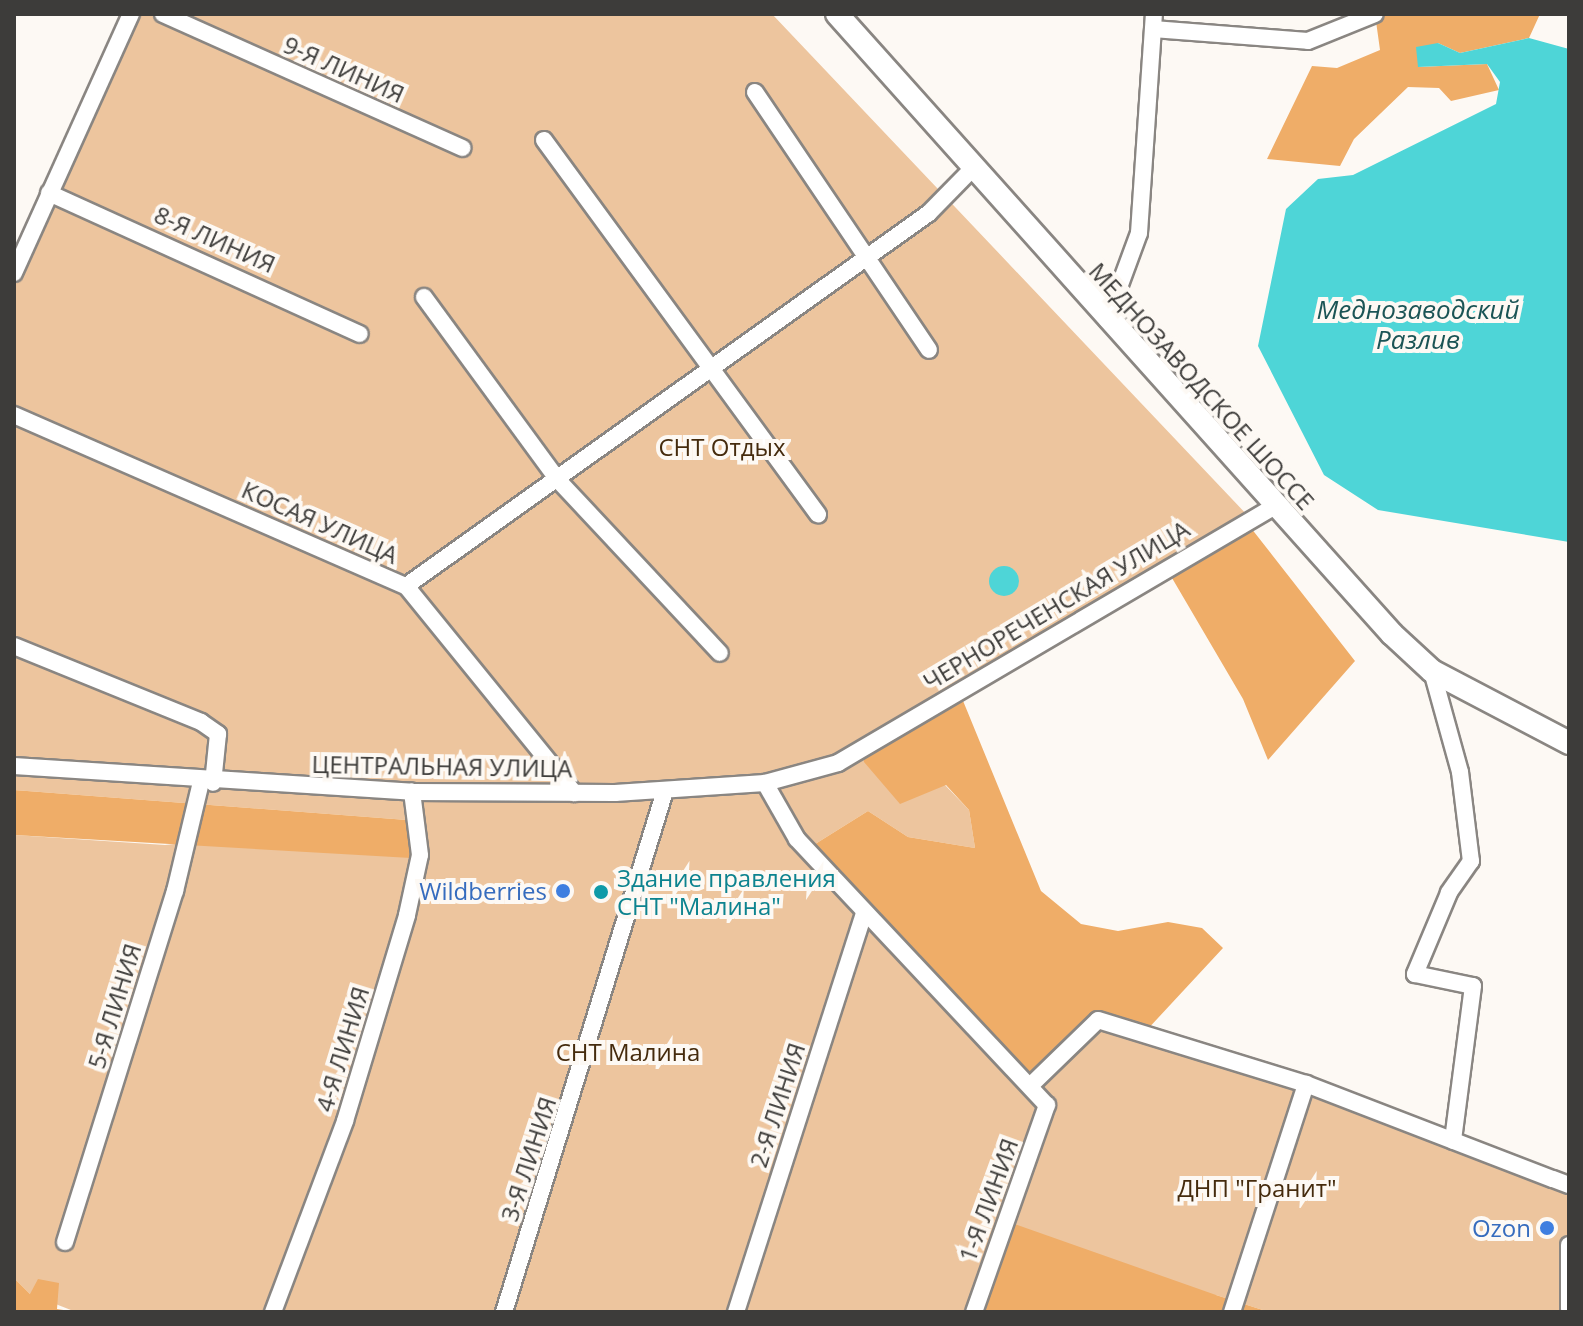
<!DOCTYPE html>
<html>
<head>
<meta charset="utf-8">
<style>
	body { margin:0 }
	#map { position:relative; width:1583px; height:1326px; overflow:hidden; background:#fdf9f4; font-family:"Open Sans",sans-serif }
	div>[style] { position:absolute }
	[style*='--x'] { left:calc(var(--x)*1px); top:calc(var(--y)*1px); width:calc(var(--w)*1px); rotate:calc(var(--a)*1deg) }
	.green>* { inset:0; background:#edc59e }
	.forest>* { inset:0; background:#efad68 }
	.water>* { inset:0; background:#4ed5d7 }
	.round { border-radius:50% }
	.roads { filter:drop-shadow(2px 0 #8a8682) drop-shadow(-2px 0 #8a8682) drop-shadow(0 2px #8a8682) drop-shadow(0 -2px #8a8682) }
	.minor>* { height:16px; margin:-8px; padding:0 8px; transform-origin:8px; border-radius:8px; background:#fff }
	.secondary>* { height:22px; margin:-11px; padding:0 11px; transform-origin:11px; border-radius:11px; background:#fff }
	.dots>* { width:22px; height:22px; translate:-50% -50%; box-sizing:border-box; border:4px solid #fdf9f4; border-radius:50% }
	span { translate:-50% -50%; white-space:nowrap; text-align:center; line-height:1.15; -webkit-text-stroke:8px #fdf9f4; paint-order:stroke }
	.street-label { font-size:24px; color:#3d3c3a }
	.park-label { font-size:24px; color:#452b0d }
	.culture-label { font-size:24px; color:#0d838f }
	.left { translate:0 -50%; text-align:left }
	.shop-label { font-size:24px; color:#366cbe }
	.right { translate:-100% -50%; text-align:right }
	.water-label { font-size:26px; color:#1b5455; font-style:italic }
	.frame { position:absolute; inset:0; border:16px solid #3d3c3a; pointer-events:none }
</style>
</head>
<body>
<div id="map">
	<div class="green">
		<i style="clip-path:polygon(131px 14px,772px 14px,1250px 518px,863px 748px,945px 785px,969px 810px,975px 848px,908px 837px,868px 811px,812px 846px,1098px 1020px,1569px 1185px,1569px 1312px,1269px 1312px,1216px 1295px,974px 1312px,76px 1312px,30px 1294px,14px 1278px,14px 835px,165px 845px,407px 820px,14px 790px,14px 273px)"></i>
	</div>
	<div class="forest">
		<i style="clip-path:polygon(1375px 14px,1540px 14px,1529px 38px,1460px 53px,1438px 43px,1418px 67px,1487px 64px,1499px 90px,1451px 101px,1439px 88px,1408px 87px,1354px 139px,1340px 166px,1267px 159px,1312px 66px,1337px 68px,1380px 50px)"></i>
		<i style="clip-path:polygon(1251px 528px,1355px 661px,1268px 760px,1243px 699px,1172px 578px)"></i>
		<i style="clip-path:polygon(959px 691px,1041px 891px,1081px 924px,1118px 931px,1168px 922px,1202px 928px,1223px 948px,1145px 1032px,1098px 1020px,1032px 1083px,812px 846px,868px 811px,908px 837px,975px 848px,969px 810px,946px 785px,900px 804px,864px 762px,863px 748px)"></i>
		<i style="clip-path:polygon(14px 790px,407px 820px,412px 851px,411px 858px,14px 835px)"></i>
		<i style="clip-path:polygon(1006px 1221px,1216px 1295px,1269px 1312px,974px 1312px)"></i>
		<i style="clip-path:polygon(14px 1278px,30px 1294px,38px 1279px,59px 1283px,57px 1309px,76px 1312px,14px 1312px)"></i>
	</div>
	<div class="water">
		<i style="clip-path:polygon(1529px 38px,1569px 49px,1569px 542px,1378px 510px,1324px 475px,1258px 346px,1286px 209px,1318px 179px,1353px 175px,1496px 104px,1500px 82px,1487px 64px,1418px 67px,1416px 47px,1438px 43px,1460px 53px)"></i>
		<i class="round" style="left:989px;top:566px;width:30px;height:30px"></i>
	</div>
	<div class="roads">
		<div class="minor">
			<i style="--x:163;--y:14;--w:328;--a:24.1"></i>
			<i style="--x:1153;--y:29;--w:155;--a:4.4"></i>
			<i style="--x:1308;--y:41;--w:72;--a:-21.9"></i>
			<i style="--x:755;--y:92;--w:311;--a:56"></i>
			<i style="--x:544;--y:140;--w:464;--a:53.8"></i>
			<i style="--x:49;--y:193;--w:341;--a:24.4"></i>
			<i style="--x:14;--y:273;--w:284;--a:-65.7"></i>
			<i style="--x:424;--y:297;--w:225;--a:53.8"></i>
			<i style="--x:557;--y:479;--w:238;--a:46.9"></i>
			<i style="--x:1107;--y:320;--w:93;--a:-69.8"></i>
			<i style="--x:1139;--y:233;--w:220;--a:-86.1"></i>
			<i style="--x:14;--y:415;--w:428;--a:23.6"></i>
			<i style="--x:406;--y:586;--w:267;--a:50.9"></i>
			<i style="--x:406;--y:586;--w:642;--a:-35.5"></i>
			<i style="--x:929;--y:213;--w:63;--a:-45.6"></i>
			<i style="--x:14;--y:646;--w:202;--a:22.1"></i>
			<i style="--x:201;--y:722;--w:21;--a:35"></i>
			<i style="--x:218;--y:734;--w:49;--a:95.8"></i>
			<i style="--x:1432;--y:671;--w:105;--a:74.5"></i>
			<i style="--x:1460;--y:772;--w:90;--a:83"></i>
			<i style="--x:1471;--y:861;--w:39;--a:125"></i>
			<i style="--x:1449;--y:893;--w:88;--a:112.8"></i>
			<i style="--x:1415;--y:974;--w:59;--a:11.7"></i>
			<i style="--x:1473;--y:986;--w:156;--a:97.4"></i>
			<i style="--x:14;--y:766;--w:399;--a:3.7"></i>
			<i style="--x:412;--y:792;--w:203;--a:0.3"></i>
			<i style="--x:615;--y:793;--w:150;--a:-3.8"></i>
			<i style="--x:765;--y:783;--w:76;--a:-15.3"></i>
			<i style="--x:838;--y:763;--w:507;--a:-30.46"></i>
			<i style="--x:765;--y:783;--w:64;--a:60.3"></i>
			<i style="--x:797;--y:839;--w:365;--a:46.8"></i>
			<i style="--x:1047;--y:1105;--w:219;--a:109.4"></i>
			<i style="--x:1031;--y:1085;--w:93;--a:-44.1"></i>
			<i style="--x:1098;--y:1020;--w:218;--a:17.1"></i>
			<i style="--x:1306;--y:1084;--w:264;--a:21.1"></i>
			<i style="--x:1553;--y:1179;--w:17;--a:21"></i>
			<i style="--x:65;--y:1242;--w:368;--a:-72.6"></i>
			<i style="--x:175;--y:891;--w:112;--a:-76.6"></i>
			<i style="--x:1569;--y:1245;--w:64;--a:90"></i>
			<i style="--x:273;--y:1312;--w:204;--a:-69.3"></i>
			<i style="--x:345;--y:1121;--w:215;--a:-73.2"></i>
			<i style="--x:407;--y:915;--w:61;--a:-77.8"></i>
			<i style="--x:420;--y:855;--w:64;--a:-97.2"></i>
			<i style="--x:504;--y:1312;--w:545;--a:-72.83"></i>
			<i style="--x:736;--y:1312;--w:419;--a:-72.2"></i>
			<i style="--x:1232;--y:1312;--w:240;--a:-72"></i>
		</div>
		<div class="secondary">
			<i style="--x:837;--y:14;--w:832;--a:48.17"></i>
			<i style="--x:1392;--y:634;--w:54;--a:42.8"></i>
			<i style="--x:1432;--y:671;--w:155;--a:27.7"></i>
		</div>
	</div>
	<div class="dots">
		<i style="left:563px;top:891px;background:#3f7fe0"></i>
		<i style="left:601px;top:892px;background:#0f9aa8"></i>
		<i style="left:1547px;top:1228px;background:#3f7fe0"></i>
	</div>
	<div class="street-label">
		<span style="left:344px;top:69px;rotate:24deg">9-Я ЛИНИЯ</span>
		<span style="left:215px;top:239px;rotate:24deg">8-Я ЛИНИЯ</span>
		<span style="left:1202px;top:386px;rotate:48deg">МЕДНОЗАВОДСКОЕ ШОССЕ</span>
		<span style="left:320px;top:522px;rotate:24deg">КОСАЯ УЛИЦА</span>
		<span style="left:1056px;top:605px;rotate:-31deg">ЧЕРНОРЕЧЕНСКАЯ УЛИЦА</span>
		<span style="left:442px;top:766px;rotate:1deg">ЦЕНТРАЛЬНАЯ УЛИЦА</span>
		<span style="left:114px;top:1006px;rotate:-73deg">5-Я ЛИНИЯ</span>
		<span style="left:342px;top:1049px;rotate:-73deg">4-Я ЛИНИЯ</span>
		<span style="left:777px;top:1105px;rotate:-72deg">2-Я ЛИНИЯ</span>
		<span style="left:528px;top:1159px;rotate:-72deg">3-Я ЛИНИЯ</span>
		<span style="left:988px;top:1200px;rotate:-70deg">1-Я ЛИНИЯ</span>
	</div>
	<div class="park-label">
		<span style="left:722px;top:447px">СНТ Отдых</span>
		<span style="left:628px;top:1052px">СНТ Малина</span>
		<span style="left:1257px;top:1188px">ДНП "Гранит"</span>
	</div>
	<div class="culture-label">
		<span class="left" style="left:617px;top:892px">Здание правления<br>СНТ "Малина"</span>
	</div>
	<div class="shop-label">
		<span class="right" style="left:547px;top:891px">Wildberries</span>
		<span class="right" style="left:1531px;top:1228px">Ozon</span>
	</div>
	<div class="water-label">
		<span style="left:1418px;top:325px">Меднозаводский<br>Разлив</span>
	</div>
	<div class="frame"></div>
</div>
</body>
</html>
